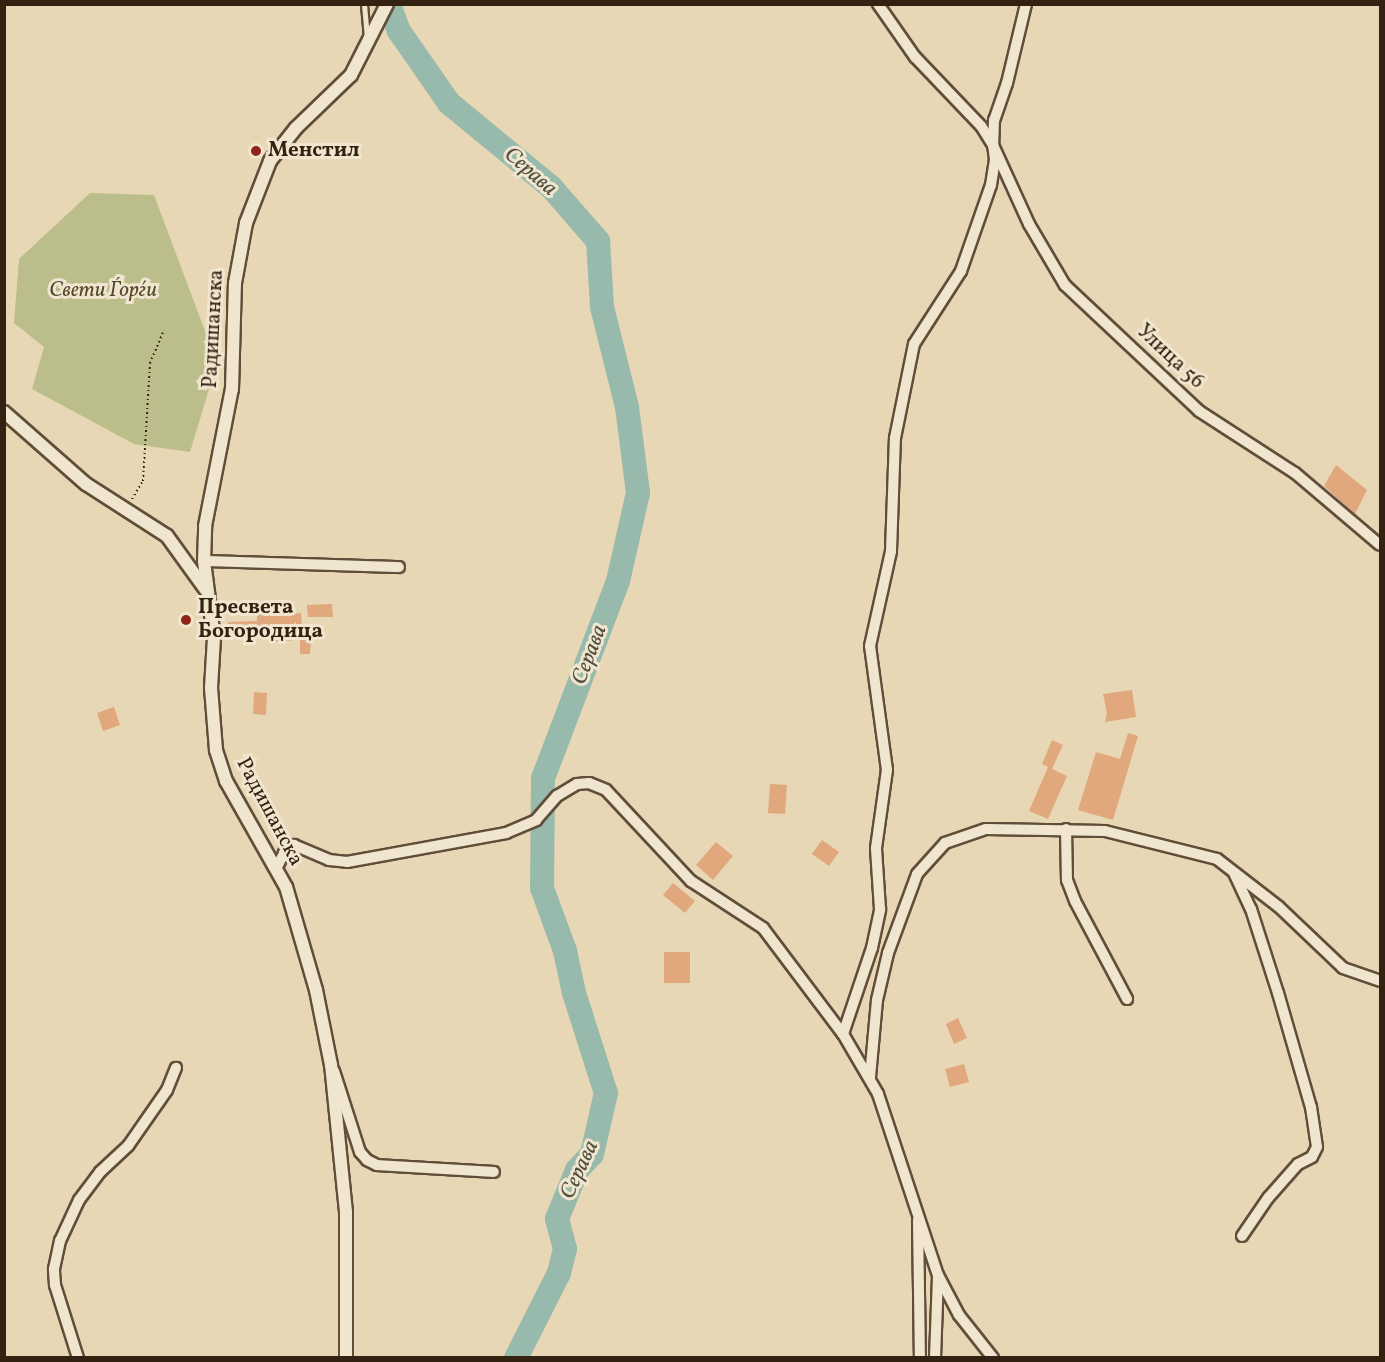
<!DOCTYPE html>
<html>
<head>
<meta charset="utf-8">
<style>
	body { margin:0 }
	#map { position:relative; width:1385px; height:1362px; overflow:hidden; background:#e8d7b4; font-family:Vollkorn,serif }
	div>[style] { position:absolute }
	[style*='--x'] { left:calc(var(--x)*1px); top:calc(var(--y)*1px); width:calc(var(--w)*1px); rotate:calc(var(--a)*1deg) }
	.green>* { inset:0; background:#bbbd8a }
	.river>* { height:24px; margin:-12px; padding:0 12px; transform-origin:12px; border-radius:12px; background:#97baac }
	.building>* { inset:0; background:#e1a77d }
	.path>* { height:2px; margin-top:-1px; transform-origin:0; background:repeating-linear-gradient(90deg,#332111 0 1.5px,transparent 0 4.5px) }
	.roads { filter:drop-shadow(2px 0 #604e3a) drop-shadow(-2px 0 #604e3a) drop-shadow(0 2px #604e3a) drop-shadow(0 -2px #604e3a) }
	.service>* { height:5px; margin:-2.5px; padding:0 2.5px; transform-origin:2.5px; border-radius:2.5px; background:#f0e5ce }
	.minor>* { height:10px; margin:-5px; padding:0 5px; transform-origin:5px; border-radius:5px; background:#f0e5ce }
	.tertiary>* { height:12px; margin:-6px; padding:0 6px; transform-origin:6px; border-radius:6px; background:#f0e5ce }
	.dots>* { width:16px; height:16px; translate:-50% -50%; box-sizing:border-box; border:3px solid #f0e5ce; border-radius:50% }
	span { translate:-50% -50%; white-space:nowrap; text-align:center; line-height:1.15; -webkit-text-stroke:6px #f0e5ce; paint-order:stroke }
	.poi-label { font-size:21px; color:#332111; font-weight:700 }
	.left { translate:0 -50%; text-align:left }
	.park-label { font-size:21px; color:#55482f; font-style:italic }
	.street-label { font-size:21px; color:#332111 }
	.water-label { font-size:22px; color:#514f40; font-style:italic }
	.frame { position:absolute; inset:0; border:6px solid #332111; pointer-events:none }
</style>
</head>
<body>
<div id="map">
	<div class="green">
		<i style="clip-path:polygon(90px 193px,154px 195px,217px 363px,190px 452px,134px 444px,32px 389px,44px 347px,14px 323px,19px 259px)"></i>
	</div>
	<div class="river">
		<i style="--x:389;--y:4;--w:29;--a:70"></i>
		<i style="--x:399;--y:31;--w:88;--a:55.2"></i>
		<i style="--x:449;--y:103;--w:132;--a:39.5"></i>
		<i style="--x:551;--y:187;--w:72;--a:49"></i>
		<i style="--x:598;--y:241;--w:66;--a:86.5"></i>
		<i style="--x:602;--y:307;--w:103;--a:76"></i>
		<i style="--x:627;--y:407;--w:87;--a:82.7"></i>
		<i style="--x:638;--y:493;--w:90;--a:102.8"></i>
		<i style="--x:618;--y:581;--w:211;--a:110.8"></i>
		<i style="--x:543;--y:778;--w:110;--a:90.5"></i>
		<i style="--x:542;--y:888;--w:67;--a:69.9"></i>
		<i style="--x:565;--y:951;--w:43;--a:77.9"></i>
		<i style="--x:574;--y:993;--w:105;--a:72.3"></i>
		<i style="--x:606;--y:1093;--w:63;--a:102.9"></i>
		<i style="--x:592;--y:1154;--w:22;--a:133"></i>
		<i style="--x:577;--y:1170;--w:53;--a:112.2"></i>
		<i style="--x:557;--y:1219;--w:31;--a:75"></i>
		<i style="--x:565;--y:1249;--w:25;--a:104"></i>
		<i style="--x:559;--y:1273;--w:95;--a:116.8"></i>
	</div>
	<div class="building">
		<i style="clip-path:polygon(1336px 465px,1367px 490px,1355px 514px,1324px 486px)"></i>
		<i style="clip-path:polygon(277px 603px,278px 615px,301px 613px,303px 639px,268px 643px,268px 637px,229px 638px,228px 622px,257px 621px,257px 604px)"></i>
		<i style="clip-path:polygon(332px 604px,333px 617px,308px 617px,307px 605px)"></i>
		<i style="clip-path:polygon(300px 639px,311px 640px,310px 654px,300px 654px)"></i>
		<i style="clip-path:polygon(1132px 690px,1136px 717px,1105px 722px,1107px 713px,1103px 694px)"></i>
		<i style="clip-path:polygon(254px 692px,267px 693px,266px 715px,253px 714px)"></i>
		<i style="clip-path:polygon(114px 707px,120px 725px,103px 731px,97px 713px)"></i>
		<i style="clip-path:polygon(1128px 733px,1138px 736px,1113px 820px,1078px 810px,1096px 752px,1120px 759px)"></i>
		<i style="clip-path:polygon(1052px 740px,1063px 745px,1052px 769px,1067px 776px,1048px 819px,1029px 811px,1048px 767px,1042px 764px)"></i>
		<i style="clip-path:polygon(770px 784px,787px 785px,785px 814px,768px 813px)"></i>
		<i style="clip-path:polygon(822px 840px,839px 852px,829px 866px,812px 854px)"></i>
		<i style="clip-path:polygon(716px 842px,733px 856px,713px 880px,696px 865px)"></i>
		<i style="clip-path:polygon(673px 883px,695px 901px,685px 913px,663px 895px)"></i>
		<i style="clip-path:polygon(664px 952px,690px 952px,690px 983px,664px 983px)"></i>
		<i style="clip-path:polygon(958px 1018px,967px 1038px,954px 1044px,946px 1024px)"></i>
		<i style="clip-path:polygon(964px 1064px,969px 1082px,950px 1087px,945px 1069px)"></i>
	</div>
	<div class="path">
		<i style="--x:132;--y:499;--w:21;--a:-59"></i>
		<i style="--x:143;--y:481;--w:118;--a:-86.6"></i>
		<i style="--x:150;--y:363;--w:33;--a:-67"></i>
	</div>
	<div class="roads">
		<div class="service">
			<i style="--x:364;--y:4;--w:32;--a:85"></i>
		</div>
		<div class="minor">
			<i style="--x:1026;--y:4;--w:81;--a:103.5"></i>
			<i style="--x:1007;--y:83;--w:39;--a:109"></i>
			<i style="--x:994;--y:120;--w:25;--a:92"></i>
			<i style="--x:993;--y:145;--w:87;--a:65.5"></i>
			<i style="--x:1029;--y:224;--w:71;--a:59.5"></i>
			<i style="--x:1065;--y:285;--w:184;--a:43.2"></i>
			<i style="--x:1199;--y:411;--w:114;--a:32.9"></i>
			<i style="--x:1295;--y:473;--w:111;--a:40.3"></i>
			<i style="--x:204;--y:561;--w:195;--a:1.8"></i>
			<i style="--x:1066;--y:829;--w:51;--a:88.9"></i>
			<i style="--x:1067;--y:880;--w:22;--a:69"></i>
			<i style="--x:1075;--y:901;--w:111;--a:62"></i>
			<i style="--x:277;--y:867;--w:16;--a:-63"></i>
			<i style="--x:284;--y:853;--w:13;--a:-39"></i>
			<i style="--x:294;--y:845;--w:38;--a:23"></i>
			<i style="--x:329;--y:860;--w:18;--a:6"></i>
			<i style="--x:347;--y:862;--w:162;--a:-10.3"></i>
			<i style="--x:506;--y:833;--w:33;--a:-23"></i>
			<i style="--x:536;--y:820;--w:32;--a:-49"></i>
			<i style="--x:557;--y:796;--w:23;--a:-31"></i>
			<i style="--x:577;--y:784;--w:12;--a:-5"></i>
			<i style="--x:589;--y:783;--w:18;--a:22"></i>
			<i style="--x:606;--y:790;--w:125;--a:47"></i>
			<i style="--x:691;--y:881;--w:86;--a:33.1"></i>
			<i style="--x:763;--y:928;--w:133;--a:53"></i>
			<i style="--x:843;--y:1034;--w:69;--a:59.7"></i>
			<i style="--x:878;--y:1094;--w:191;--a:71.7"></i>
			<i style="--x:938;--y:1275;--w:45;--a:62.3"></i>
			<i style="--x:959;--y:1315;--w:55;--a:51.7"></i>
			<i style="--x:1234;--y:873;--w:40;--a:65"></i>
			<i style="--x:1251;--y:909;--w:88;--a:72.2"></i>
			<i style="--x:1278;--y:993;--w:119;--a:73.9"></i>
			<i style="--x:1311;--y:1107;--w:40;--a:81.5"></i>
			<i style="--x:1317;--y:1147;--w:11;--a:117"></i>
			<i style="--x:1312;--y:1157;--w:16;--a:153"></i>
			<i style="--x:1298;--y:1164;--w:45;--a:131.4"></i>
			<i style="--x:1268;--y:1198;--w:46;--a:124.4"></i>
			<i style="--x:843;--y:1034;--w:91;--a:-71.4"></i>
			<i style="--x:872;--y:948;--w:40;--a:-78"></i>
			<i style="--x:880;--y:909;--w:61;--a:-93.8"></i>
			<i style="--x:876;--y:848;--w:79;--a:-82"></i>
			<i style="--x:887;--y:770;--w:125;--a:-97.8"></i>
			<i style="--x:870;--y:646;--w:97;--a:-77.5"></i>
			<i style="--x:891;--y:551;--w:113;--a:-88"></i>
			<i style="--x:895;--y:438;--w:96;--a:-78.6"></i>
			<i style="--x:914;--y:344;--w:87;--a:-57.2"></i>
			<i style="--x:961;--y:271;--w:91;--a:-70.8"></i>
			<i style="--x:991;--y:185;--w:26;--a:-81"></i>
			<i style="--x:995;--y:159;--w:14;--a:-98"></i>
			<i style="--x:993;--y:145;--w:22;--a:-122"></i>
			<i style="--x:981;--y:126;--w:95;--a:-133.7"></i>
			<i style="--x:915;--y:57;--w:65;--a:-124.9"></i>
			<i style="--x:334;--y:1071;--w:85;--a:72.2"></i>
			<i style="--x:360;--y:1152;--w:11;--a:49"></i>
			<i style="--x:367;--y:1160;--w:11;--a:27"></i>
			<i style="--x:377;--y:1165;--w:117;--a:3.4"></i>
			<i style="--x:870;--y:1077;--w:77;--a:-84.8"></i>
			<i style="--x:877;--y:1000;--w:48;--a:-76.8"></i>
			<i style="--x:888;--y:953;--w:84;--a:-69.8"></i>
			<i style="--x:917;--y:874;--w:42;--a:-47.9"></i>
			<i style="--x:945;--y:843;--w:43;--a:-18.9"></i>
			<i style="--x:986;--y:829;--w:119;--a:1"></i>
			<i style="--x:1105;--y:831;--w:115;--a:14"></i>
			<i style="--x:1217;--y:859;--w:78;--a:37.7"></i>
			<i style="--x:1279;--y:907;--w:88;--a:43.6"></i>
			<i style="--x:1343;--y:968;--w:39;--a:19"></i>
			<i style="--x:918;--y:1220;--w:138;--a:89.2"></i>
			<i style="--x:78;--y:1358;--w:77;--a:-107.5"></i>
			<i style="--x:55;--y:1285;--w:16;--a:-94"></i>
			<i style="--x:54;--y:1269;--w:29;--a:-78"></i>
			<i style="--x:60;--y:1241;--w:45;--a:-65.1"></i>
			<i style="--x:79;--y:1200;--w:35;--a:-53"></i>
			<i style="--x:100;--y:1172;--w:38;--a:-43"></i>
			<i style="--x:128;--y:1146;--w:68;--a:-55.1"></i>
			<i style="--x:167;--y:1090;--w:24;--a:-68"></i>
			<i style="--x:935;--y:1358;--w:83;--a:-87.9"></i>
		</div>
		<div class="tertiary">
			<i style="--x:4;--y:412;--w:109;--a:41.3"></i>
			<i style="--x:86;--y:484;--w:96;--a:32.7"></i>
			<i style="--x:167;--y:536;--w:67;--a:54.2"></i>
			<i style="--x:346;--y:1358;--w:146;--a:-90"></i>
			<i style="--x:346;--y:1212;--w:148;--a:-95.8"></i>
			<i style="--x:331;--y:1065;--w:76;--a:-101.3"></i>
			<i style="--x:316;--y:990;--w:107;--a:-106.2"></i>
			<i style="--x:286;--y:887;--w:122;--a:-119.5"></i>
			<i style="--x:226;--y:781;--w:33;--a:-108"></i>
			<i style="--x:216;--y:750;--w:62;--a:-94.6"></i>
			<i style="--x:211;--y:688;--w:50;--a:-86.6"></i>
			<i style="--x:214;--y:638;--w:78;--a:-97.4"></i>
			<i style="--x:204;--y:561;--w:35;--a:-88"></i>
			<i style="--x:205;--y:526;--w:140;--a:-78.9"></i>
			<i style="--x:232;--y:389;--w:106;--a:-88.4"></i>
			<i style="--x:235;--y:283;--w:61;--a:-79.6"></i>
			<i style="--x:246;--y:223;--w:66;--a:-68.8"></i>
			<i style="--x:270;--y:161;--w:42;--a:-51.8"></i>
			<i style="--x:296;--y:128;--w:76;--a:-43.9"></i>
			<i style="--x:351;--y:75;--w:80;--a:-63.1"></i>
		</div>
	</div>
	<div class="dots">
		<i style="left:256px;top:151px;background:#8f2418"></i>
		<i style="left:186px;top:620px;background:#8f2418"></i>
	</div>
	<div class="poi-label">
		<span class="left" style="left:268px;top:151px">Менстил</span>
		<span class="left" style="left:198px;top:620px">Пресвета<br>Богородица</span>
	</div>
	<div class="park-label">
		<span style="left:103px;top:291px">Свети Ѓорѓи</span>
	</div>
	<div class="street-label">
		<span style="left:214px;top:329px;rotate:-87deg">Радишанска</span>
		<span style="left:1170px;top:357px;rotate:43deg">Улица 56</span>
		<span style="left:269px;top:812px;rotate:62deg">Радишанска</span>
	</div>
	<div class="water-label">
		<span style="left:530px;top:172px;rotate:41deg">Серава</span>
		<span style="left:590px;top:655px;rotate:-69deg">Серава</span>
		<span style="left:580px;top:1170px;rotate:-65deg">Серава</span>
	</div>
	<div class="frame"></div>
</div>
</body>
</html>
